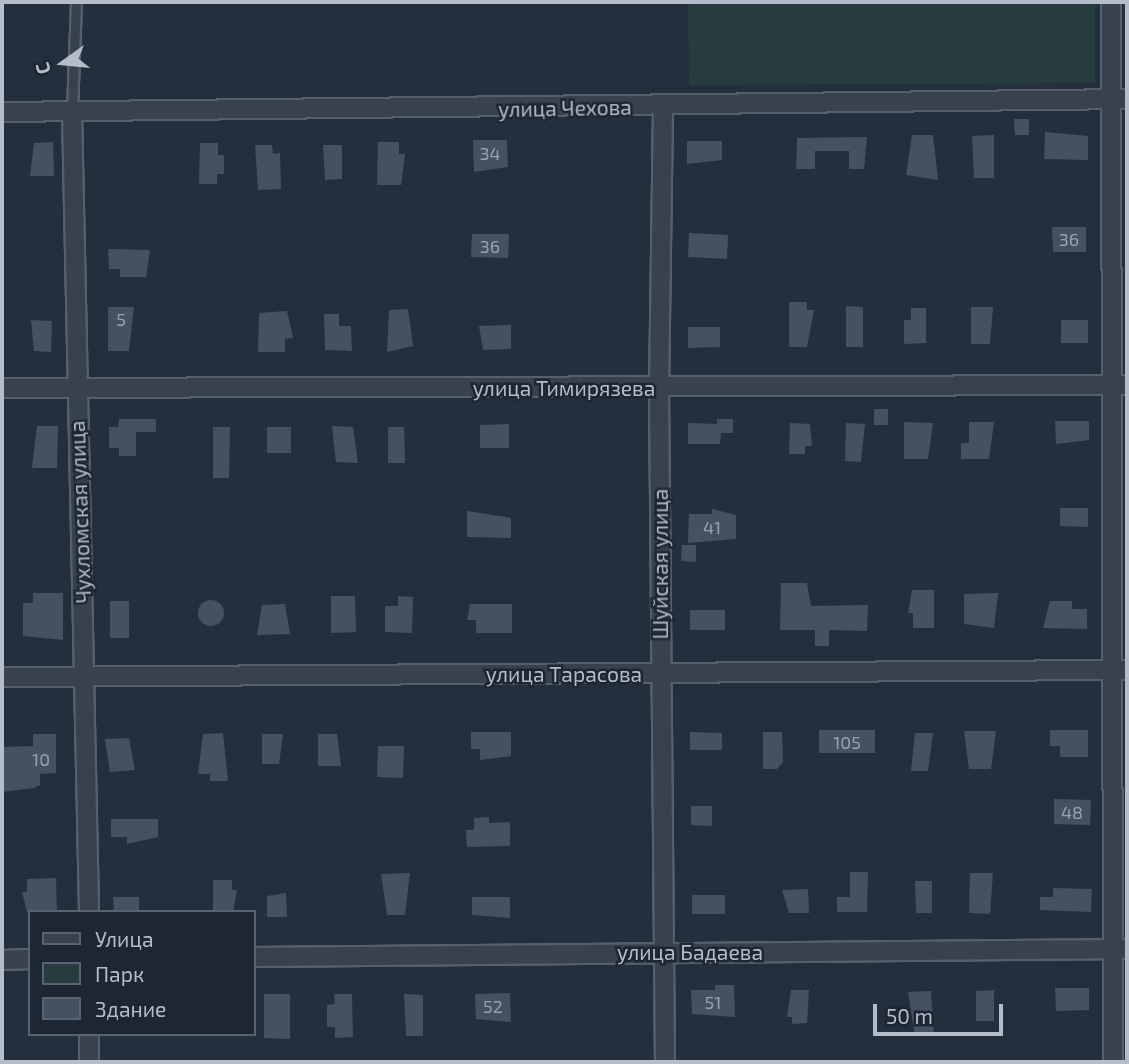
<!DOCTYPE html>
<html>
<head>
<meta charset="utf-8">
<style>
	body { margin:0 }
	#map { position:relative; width:1129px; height:1064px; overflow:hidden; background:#242f3e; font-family:"Exo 2",sans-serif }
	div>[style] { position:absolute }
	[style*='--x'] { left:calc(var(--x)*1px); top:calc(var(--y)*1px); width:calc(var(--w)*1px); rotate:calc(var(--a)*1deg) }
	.green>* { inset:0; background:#263c3f }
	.building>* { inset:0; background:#455162 }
	.round { border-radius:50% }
	.roads { filter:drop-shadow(2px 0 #565f6c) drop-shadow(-2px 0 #565f6c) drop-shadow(0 2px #565f6c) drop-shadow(0 -2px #565f6c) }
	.service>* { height:9px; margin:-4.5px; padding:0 4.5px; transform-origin:4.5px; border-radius:4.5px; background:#38414e }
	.minor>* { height:18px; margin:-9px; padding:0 9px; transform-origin:9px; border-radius:9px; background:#38414e }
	span { translate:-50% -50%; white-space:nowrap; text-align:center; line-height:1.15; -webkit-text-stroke:5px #1d2633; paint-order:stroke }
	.number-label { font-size:18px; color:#98a1af }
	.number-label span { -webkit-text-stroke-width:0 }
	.street-label { font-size:21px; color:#b4bcc9 }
	.frame { position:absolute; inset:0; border:4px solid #b4bcc9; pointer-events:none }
	.legend { position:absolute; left:28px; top:910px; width:228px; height:126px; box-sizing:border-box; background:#1d2633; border:2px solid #59626f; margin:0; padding:9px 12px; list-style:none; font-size:21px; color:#b4bcc9 }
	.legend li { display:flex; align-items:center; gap:14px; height:35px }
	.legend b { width:35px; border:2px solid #59626f }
	.north { position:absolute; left:28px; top:28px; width:70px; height:70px; -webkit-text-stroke:5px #1d2633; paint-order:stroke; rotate:255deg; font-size:19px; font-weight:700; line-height:28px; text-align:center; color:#b4bcc9 }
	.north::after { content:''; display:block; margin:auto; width:24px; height:32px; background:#b4bcc9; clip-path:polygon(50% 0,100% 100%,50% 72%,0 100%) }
	.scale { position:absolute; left:873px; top:1004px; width:130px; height:32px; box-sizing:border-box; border:4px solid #b4bcc9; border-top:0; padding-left:9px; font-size:21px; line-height:24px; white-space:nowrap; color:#b4bcc9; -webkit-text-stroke:5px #1d2633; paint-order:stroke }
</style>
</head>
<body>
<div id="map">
	<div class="green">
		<i style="clip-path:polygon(688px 2px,1095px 2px,1095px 83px,689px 85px)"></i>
	</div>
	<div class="building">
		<i style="clip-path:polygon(1014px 119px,1029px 119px,1029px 135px,1015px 135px)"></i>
		<i style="clip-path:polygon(1045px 132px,1088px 136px,1088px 160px,1044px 159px)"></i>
		<i style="clip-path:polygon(912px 135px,933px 135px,938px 180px,906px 175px)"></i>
		<i style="clip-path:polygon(994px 135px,994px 178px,974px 178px,972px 136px)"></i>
		<i style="clip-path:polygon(867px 137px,864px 169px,849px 169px,849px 151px,815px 151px,815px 169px,796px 169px,797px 138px)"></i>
		<i style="clip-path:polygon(473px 140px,507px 140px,508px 167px,474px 172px)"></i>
		<i style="clip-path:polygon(687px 141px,722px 141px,722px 160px,687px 164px)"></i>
		<i style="clip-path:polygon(53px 142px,54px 176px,30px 176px,34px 143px)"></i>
		<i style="clip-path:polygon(378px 142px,399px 142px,399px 154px,405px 154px,401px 185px,377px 185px)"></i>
		<i style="clip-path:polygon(200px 143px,218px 143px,218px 155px,224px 155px,224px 174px,217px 174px,217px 184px,199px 184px)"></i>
		<i style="clip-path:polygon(255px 145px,272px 145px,273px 154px,280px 153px,281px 189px,258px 190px)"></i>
		<i style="clip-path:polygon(323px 145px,342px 145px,342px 179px,325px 180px)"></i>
		<i style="clip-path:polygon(1052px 227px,1086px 227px,1086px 252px,1053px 252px)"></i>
		<i style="clip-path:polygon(689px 233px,728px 235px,727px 259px,688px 257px)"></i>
		<i style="clip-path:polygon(472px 234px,509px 234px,508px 258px,471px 257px)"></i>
		<i style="clip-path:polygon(108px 249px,150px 250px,146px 277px,120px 277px,120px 269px,109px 269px)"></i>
		<i style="clip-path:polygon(789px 302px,807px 302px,807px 310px,814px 310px,807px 347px,789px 347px)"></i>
		<i style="clip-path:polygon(846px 306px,863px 307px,863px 347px,846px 347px)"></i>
		<i style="clip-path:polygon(108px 307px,134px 307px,129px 351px,108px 351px)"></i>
		<i style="clip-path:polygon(971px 307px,993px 307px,990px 344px,971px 344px)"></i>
		<i style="clip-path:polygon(911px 308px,926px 308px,926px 343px,904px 344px,904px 320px,911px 320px)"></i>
		<i style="clip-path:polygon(408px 309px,413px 346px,387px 352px,389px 310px)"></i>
		<i style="clip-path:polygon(287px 311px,293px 338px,285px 339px,285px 352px,258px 352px,259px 313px)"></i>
		<i style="clip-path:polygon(324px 314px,339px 314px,339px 326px,351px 326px,352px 351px,325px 350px)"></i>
		<i style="clip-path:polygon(31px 320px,52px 321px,51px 352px,34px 351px)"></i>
		<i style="clip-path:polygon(1061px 320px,1088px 320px,1088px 343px,1061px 343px)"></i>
		<i style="clip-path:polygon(511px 325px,511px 349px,483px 350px,479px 326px)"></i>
		<i style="clip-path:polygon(688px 327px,720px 327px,720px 347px,688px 348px)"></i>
		<i style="clip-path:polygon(874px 409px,888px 409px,888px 425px,874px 425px)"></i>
		<i style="clip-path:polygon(119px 419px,156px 419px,156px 432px,136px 432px,136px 456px,119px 456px,119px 448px,109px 448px,109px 427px,118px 427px)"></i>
		<i style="clip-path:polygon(717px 419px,733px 419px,733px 433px,721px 433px,720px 444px,688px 444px,688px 423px,717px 424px)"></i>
		<i style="clip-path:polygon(1055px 421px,1089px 421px,1089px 440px,1056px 444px)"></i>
		<i style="clip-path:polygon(904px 422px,933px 423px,928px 459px,904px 459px)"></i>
		<i style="clip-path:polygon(969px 422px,994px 422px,989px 459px,961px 459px,961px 443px,969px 443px)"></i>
		<i style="clip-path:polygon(790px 423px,810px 424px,812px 446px,805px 446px,805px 454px,789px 454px)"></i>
		<i style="clip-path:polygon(846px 423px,865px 424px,861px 462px,845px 461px)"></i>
		<i style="clip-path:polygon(509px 424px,509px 448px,480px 448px,480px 425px)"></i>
		<i style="clip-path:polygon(37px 426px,58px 426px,57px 468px,32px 468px)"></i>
		<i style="clip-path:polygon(332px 426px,353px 427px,358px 463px,336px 462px)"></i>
		<i style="clip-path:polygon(213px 427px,230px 427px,229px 478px,213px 478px)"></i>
		<i style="clip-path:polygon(267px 427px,291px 427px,291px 453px,267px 453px)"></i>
		<i style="clip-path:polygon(388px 427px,404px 427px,405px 463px,388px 463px)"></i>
		<i style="clip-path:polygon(1060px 508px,1088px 508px,1088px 527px,1060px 526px)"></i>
		<i style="clip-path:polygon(712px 509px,736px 515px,736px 539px,688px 543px,689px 514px,712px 514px)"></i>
		<i style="clip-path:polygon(467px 511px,511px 518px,511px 538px,467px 537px)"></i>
		<i style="clip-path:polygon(682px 545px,696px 545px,696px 562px,681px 561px)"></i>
		<i style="clip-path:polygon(781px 583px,807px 583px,811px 606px,868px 605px,867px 631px,829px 630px,829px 646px,815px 646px,815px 630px,780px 630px)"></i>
		<i style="clip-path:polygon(912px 590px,934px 590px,934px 628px,913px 628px,913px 613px,908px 613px)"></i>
		<i style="clip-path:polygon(33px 593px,63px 593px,63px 640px,23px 636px,23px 603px,33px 603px)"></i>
		<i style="clip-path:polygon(998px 593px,994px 628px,964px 624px,964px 594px)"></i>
		<i style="clip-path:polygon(331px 596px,355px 596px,356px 632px,331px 633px)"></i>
		<i style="clip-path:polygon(398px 596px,413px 597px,412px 633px,385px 632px,385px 606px,398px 606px)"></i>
		<i class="round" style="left:198px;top:600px;width:26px;height:26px"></i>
		<i style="clip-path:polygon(110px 601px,129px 601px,129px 638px,110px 638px)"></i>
		<i style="clip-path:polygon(1050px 601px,1072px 601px,1072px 609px,1087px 609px,1087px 629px,1043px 628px)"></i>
		<i style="clip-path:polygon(285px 604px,290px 634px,257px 635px,262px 605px)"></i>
		<i style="clip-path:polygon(512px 604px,512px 633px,476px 633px,476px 620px,467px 620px,470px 604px)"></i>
		<i style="clip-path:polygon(690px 610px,725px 610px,725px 630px,690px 630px)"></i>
		<i style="clip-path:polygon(819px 730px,875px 730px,875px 753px,819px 753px)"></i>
		<i style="clip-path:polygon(1050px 730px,1088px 730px,1088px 757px,1060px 757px,1060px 746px,1050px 746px)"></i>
		<i style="clip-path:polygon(964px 731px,996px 731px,991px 769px,969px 769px)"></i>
		<i style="clip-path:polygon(471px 732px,511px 732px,511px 756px,480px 760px,480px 749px,471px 749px)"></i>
		<i style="clip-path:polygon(690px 732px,722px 733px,722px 750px,690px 750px)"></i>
		<i style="clip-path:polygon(763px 732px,782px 732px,783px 762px,777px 769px,763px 769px)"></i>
		<i style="clip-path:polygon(223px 733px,228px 781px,210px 781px,210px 774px,198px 774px,203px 734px)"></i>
		<i style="clip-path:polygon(915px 733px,933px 733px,928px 771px,911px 771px)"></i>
		<i style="clip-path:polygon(33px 734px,56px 734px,56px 773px,40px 774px,40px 785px,34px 788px,2px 792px,2px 747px,33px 746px)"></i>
		<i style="clip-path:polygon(262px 734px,283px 734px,279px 764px,262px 764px)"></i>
		<i style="clip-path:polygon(318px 734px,337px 734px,341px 766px,318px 766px)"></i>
		<i style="clip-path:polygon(129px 738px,135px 770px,110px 772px,105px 739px)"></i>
		<i style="clip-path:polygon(378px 746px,404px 746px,403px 778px,377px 777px)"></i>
		<i style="clip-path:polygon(1054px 799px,1091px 800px,1090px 825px,1054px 824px)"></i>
		<i style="clip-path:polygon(691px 806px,712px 806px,712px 826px,691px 825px)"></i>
		<i style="clip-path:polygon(489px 817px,489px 823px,510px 822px,510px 846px,467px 847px,466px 830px,474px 830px,474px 818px)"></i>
		<i style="clip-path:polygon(111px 819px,158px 819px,158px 837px,127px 844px,127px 837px,111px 837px)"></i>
		<i style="clip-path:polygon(850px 872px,868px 872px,867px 912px,837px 912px,837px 897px,850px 897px)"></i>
		<i style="clip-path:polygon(410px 873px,405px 915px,387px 915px,381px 874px)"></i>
		<i style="clip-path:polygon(970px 873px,993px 873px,990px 914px,969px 913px)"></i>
		<i style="clip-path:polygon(56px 878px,57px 912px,27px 912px,22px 892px,27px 892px,27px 879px)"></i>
		<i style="clip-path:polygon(213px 880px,232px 880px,232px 890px,237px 890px,233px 912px,213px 912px)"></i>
		<i style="clip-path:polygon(915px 881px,932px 881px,932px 913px,916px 913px)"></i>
		<i style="clip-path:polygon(1053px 888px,1092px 889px,1091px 912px,1040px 910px,1040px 897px,1053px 897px)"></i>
		<i style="clip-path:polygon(808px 889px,809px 913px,789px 913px,782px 890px)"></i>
		<i style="clip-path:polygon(286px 893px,287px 917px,267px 917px,267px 896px)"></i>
		<i style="clip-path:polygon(692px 895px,725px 895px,725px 914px,692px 914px)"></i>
		<i style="clip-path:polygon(113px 897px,139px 897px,139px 912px,114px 912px)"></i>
		<i style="clip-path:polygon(472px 897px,510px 897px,510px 918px,472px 915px)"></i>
		<i style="clip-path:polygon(715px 985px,734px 985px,735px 1017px,692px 1014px,691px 990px,715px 990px)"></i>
		<i style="clip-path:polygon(1055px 988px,1089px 988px,1089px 1010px,1056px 1011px)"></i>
		<i style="clip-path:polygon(791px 990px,809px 990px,807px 1023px,792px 1024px,792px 1017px,787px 1017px)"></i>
		<i style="clip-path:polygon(994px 990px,994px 1021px,976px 1021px,976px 991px)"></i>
		<i style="clip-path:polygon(931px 991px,934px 1035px,915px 1036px,908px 992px)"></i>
		<i style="clip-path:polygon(510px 993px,511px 1022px,476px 1019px,475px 994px)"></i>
		<i style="clip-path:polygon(264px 994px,290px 994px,290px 1039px,264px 1038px)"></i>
		<i style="clip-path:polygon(334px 994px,352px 994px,353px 1037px,335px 1038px,335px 1027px,327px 1027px,327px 1005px,335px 1004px)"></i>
		<i style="clip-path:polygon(404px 994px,423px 995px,423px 1036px,406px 1036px)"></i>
	</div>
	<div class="roads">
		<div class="service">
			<i style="--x:72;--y:111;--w:109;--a:-87.9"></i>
		</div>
		<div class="minor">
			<i style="--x:1111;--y:2;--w:1060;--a:89.89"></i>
			<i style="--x:663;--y:107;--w:282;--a:90.8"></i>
			<i style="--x:659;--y:389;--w:673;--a:89.49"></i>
			<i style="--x:2;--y:112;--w:1125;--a:-0.66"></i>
			<i style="--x:72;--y:112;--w:800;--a:88.78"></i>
			<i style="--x:2;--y:388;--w:1125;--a:-0.15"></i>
			<i style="--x:2;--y:677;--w:1125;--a:-0.36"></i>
			<i style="--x:254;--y:957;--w:873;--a:-0.53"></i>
			<i style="--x:2;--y:960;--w:28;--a:-2"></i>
			<i style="--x:89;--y:1062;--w:28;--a:-90"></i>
		</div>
	</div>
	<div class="number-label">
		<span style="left:490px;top:153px">34</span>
		<span style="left:1069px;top:239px">36</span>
		<span style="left:490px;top:246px">36</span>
		<span style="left:121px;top:319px">5</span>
		<span style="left:712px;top:527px">41</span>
		<span style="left:847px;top:742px">105</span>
		<span style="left:41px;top:759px">10</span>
		<span style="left:1072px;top:812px">48</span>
		<span style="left:713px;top:1002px">51</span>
		<span style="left:493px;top:1006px">52</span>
	</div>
	<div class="street-label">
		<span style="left:565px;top:108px;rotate:-1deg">улица Чехова</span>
		<span style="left:564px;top:388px">улица Тимирязева</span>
		<span style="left:80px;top:512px;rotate:-92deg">Чухломская улица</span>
		<span style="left:660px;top:564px;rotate:-90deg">Шуйская улица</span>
		<span style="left:564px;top:674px">улица Тарасова</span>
		<span style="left:690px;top:952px">улица Бадаева</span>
	</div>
	<div class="frame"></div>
	<ul class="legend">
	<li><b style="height:9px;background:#38414e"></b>Улица</li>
	<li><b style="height:19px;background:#263c3f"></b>Парк</li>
	<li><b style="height:19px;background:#455162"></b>Здание</li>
	</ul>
	<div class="north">С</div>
	<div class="scale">50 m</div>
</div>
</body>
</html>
